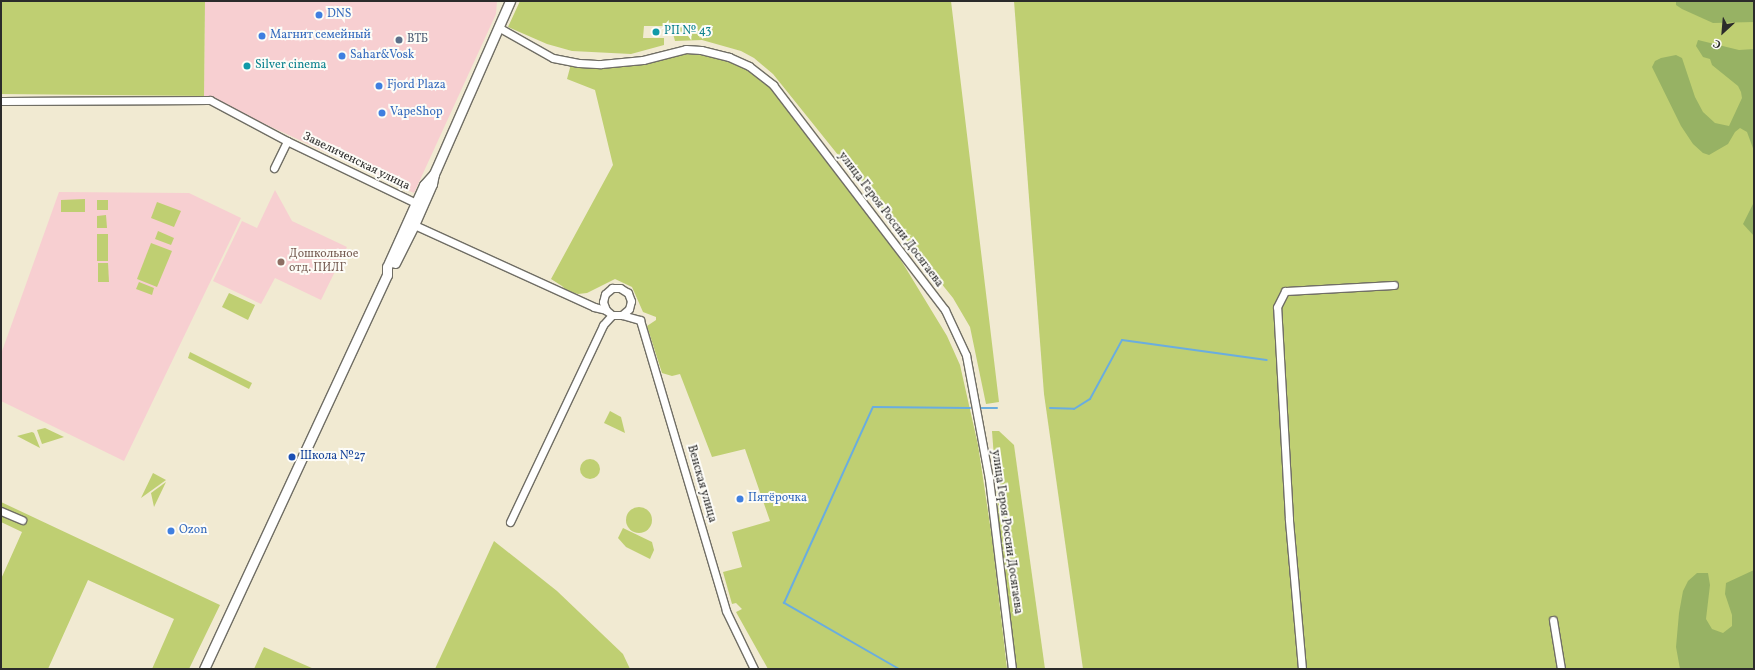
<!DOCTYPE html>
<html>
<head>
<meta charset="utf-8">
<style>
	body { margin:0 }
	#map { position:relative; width:1755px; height:670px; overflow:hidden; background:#f1ead2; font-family:Vollkorn,serif }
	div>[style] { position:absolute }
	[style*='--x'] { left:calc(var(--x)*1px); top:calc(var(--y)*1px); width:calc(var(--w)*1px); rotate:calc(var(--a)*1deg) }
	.built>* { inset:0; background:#f7cfd1 }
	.green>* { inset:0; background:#bfcf72 }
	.round { border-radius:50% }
	.forest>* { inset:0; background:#97b264 }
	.stream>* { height:2px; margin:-1px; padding:0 1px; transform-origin:1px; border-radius:1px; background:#6aaddf }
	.roads { filter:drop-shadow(1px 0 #706e65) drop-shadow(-1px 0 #706e65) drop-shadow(0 1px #706e65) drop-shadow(0 -1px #706e65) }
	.minor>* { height:7px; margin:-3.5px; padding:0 3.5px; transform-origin:3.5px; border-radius:3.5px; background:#fff }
	.tertiary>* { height:9px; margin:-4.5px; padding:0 4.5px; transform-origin:4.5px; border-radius:4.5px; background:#fff }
	.dots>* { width:11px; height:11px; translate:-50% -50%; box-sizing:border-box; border:2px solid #fdfcf7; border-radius:50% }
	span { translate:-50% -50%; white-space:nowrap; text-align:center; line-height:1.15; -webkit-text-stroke:4px #fdfcf7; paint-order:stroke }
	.shop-label { font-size:12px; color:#366cbe }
	.left { translate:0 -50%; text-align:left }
	.culture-label { font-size:12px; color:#0d838f }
	.service-label { font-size:12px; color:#4e5e75 }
	.street-label { font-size:12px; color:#2b2b2b }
	.education-label { font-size:12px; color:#785e54 }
	.transit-label { font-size:12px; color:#164399 }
	.frame { position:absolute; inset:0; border:2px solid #2b2b2b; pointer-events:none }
	.north { position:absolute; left:1703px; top:12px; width:40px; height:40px; -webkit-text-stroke:3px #fdfcf7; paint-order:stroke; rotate:206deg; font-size:11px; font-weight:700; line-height:16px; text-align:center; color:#2b2b2b }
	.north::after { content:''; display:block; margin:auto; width:14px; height:18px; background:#2b2b2b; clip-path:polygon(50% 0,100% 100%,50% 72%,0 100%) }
</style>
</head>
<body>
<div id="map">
	<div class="built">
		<i style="clip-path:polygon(205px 1px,497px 1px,496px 14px,414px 193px,204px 96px)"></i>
		<i style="clip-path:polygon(275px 190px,292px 221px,347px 247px,321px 300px,275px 278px,261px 304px,213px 281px,242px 221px,257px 228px)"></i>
		<i style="clip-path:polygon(59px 192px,189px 193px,241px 218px,124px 461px,1px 401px,1px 354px)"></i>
	</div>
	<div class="green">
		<i style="clip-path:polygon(1px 1px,205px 1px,204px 96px,1px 94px)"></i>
		<i style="clip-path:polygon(520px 1px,951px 1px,999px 402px,986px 404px,970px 327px,953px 298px,773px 74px,754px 58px,741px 51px,702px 40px,675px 41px,671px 26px,644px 26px,643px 38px,664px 38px,664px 45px,631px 54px,572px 51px,547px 44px,508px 27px)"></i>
		<i style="clip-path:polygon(1014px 1px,1754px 1px,1754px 669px,1083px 669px,1044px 394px)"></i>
		<i style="clip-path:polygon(686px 53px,727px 59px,748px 68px,771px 87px,841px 177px,899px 257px,947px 336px,960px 365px,978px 445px,992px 538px,1007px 669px,768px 669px,736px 612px,742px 609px,736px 603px,732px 604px,723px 572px,742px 567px,732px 532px,770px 521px,745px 449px,712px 457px,680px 374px,672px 376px,662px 373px,647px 326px,656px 320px,656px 317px,643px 312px,632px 287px,615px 279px,587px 293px,578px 294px,567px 291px,562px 286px,551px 279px,613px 165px,595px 90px,567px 79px,571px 64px,594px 68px,626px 65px,648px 62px,667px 56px)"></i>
		<i style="clip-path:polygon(85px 199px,85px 212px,61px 212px,61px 200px)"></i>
		<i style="clip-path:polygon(97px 200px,108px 200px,108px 210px,97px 210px)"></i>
		<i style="clip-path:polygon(157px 202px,181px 211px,174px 227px,151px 218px)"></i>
		<i style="clip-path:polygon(106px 215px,107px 228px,97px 228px,97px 216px)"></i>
		<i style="clip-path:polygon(158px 231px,174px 238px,171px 245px,155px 239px)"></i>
		<i style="clip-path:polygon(97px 234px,108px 234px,108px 261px,97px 261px)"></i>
		<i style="clip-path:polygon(151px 243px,172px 251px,157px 287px,137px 279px)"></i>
		<i style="clip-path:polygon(98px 263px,108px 263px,109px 282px,98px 282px)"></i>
		<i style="clip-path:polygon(139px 282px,154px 288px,152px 295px,136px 289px)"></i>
		<i style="clip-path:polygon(229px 293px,255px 305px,248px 320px,222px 307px)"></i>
		<i style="clip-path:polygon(190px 352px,252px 383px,249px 389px,188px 358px)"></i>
		<i style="clip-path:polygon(610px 411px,621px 417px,625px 433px,604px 423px)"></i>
		<i style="clip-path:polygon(45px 428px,64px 437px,42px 444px,37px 430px)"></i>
		<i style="clip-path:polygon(992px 431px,999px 431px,1014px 445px,1045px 669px,1010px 669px)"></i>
		<i style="clip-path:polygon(32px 432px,34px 433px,40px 448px,17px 436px)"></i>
		<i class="round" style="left:580px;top:459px;width:20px;height:20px"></i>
		<i style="clip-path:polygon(153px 473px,166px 480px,141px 498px)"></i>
		<i style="clip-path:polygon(166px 482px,154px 507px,151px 493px)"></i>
		<i style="clip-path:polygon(1px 502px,220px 605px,189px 669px,152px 669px,174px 619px,88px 580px,48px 669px,1px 669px,1px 579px,22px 532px,1px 522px)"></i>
		<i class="round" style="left:626px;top:507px;width:26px;height:26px"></i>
		<i style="clip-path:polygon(623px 528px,652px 542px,654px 550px,650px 559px,626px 547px,618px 538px)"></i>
		<i style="clip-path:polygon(494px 541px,557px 591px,623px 654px,630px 669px,435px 669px)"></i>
		<i style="clip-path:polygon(264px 647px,314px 669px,254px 669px)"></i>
	</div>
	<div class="forest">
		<i style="clip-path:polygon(1676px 1px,1754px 1px,1754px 22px,1713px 23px,1682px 9px,1676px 5px)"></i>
		<i style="clip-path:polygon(1698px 40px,1739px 50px,1754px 49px,1754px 151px,1747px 132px,1740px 128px,1735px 132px,1728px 144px,1709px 155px,1703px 153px,1693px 144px,1681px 126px,1652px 67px,1655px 61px,1661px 58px,1676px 55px,1682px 58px,1695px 97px,1703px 112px,1715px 123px,1729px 126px,1742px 98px,1741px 92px,1738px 86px,1712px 65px,1710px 59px,1703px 57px,1696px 46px)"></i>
		<i style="clip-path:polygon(1754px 202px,1754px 236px,1743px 224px)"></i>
		<i style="clip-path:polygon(1754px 570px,1754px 669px,1680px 669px,1676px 647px,1679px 613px,1683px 591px,1688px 581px,1697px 573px,1708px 573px,1710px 585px,1706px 619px,1712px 629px,1723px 633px,1732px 626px,1732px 615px,1725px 594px,1726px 583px)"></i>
	</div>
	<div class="stream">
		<i style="--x:981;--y:408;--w:16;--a:0"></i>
		<i style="--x:1050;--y:408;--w:24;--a:2"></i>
		<i style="--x:1074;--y:409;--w:19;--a:-32"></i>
		<i style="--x:1090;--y:399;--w:67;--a:-61.5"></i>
		<i style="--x:1122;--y:340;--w:146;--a:7.9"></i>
		<i style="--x:899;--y:669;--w:133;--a:-150.1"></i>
		<i style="--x:784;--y:603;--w:215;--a:-65.6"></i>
		<i style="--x:873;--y:407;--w:97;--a:0.6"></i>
	</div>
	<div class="roads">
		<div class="minor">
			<i style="--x:498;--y:27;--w:63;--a:29.4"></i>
			<i style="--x:553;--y:58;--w:26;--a:11"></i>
			<i style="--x:579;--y:63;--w:22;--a:3"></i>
			<i style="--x:601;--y:64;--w:42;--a:-5.4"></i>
			<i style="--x:643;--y:60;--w:44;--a:-14.3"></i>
			<i style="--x:686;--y:49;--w:15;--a:4"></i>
			<i style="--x:701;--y:50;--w:29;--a:14"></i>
			<i style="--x:729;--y:57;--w:22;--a:24"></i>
			<i style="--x:749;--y:66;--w:31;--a:38"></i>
			<i style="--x:773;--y:85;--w:283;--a:52.6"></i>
			<i style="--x:945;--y:310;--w:50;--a:65"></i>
			<i style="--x:966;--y:355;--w:126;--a:79.5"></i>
			<i style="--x:989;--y:479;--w:191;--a:83.1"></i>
			<i style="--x:1;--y:101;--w:209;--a:-0.3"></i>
			<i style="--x:210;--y:100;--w:87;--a:28"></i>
			<i style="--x:287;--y:141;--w:143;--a:25.7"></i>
			<i style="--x:274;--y:168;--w:30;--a:-64"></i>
			<i style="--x:410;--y:223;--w:202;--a:24.5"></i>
			<i style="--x:594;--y:307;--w:12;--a:14"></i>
			<i style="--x:606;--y:310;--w:8;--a:40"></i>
			<i style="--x:612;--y:315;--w:10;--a:0"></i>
			<i style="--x:622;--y:315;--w:9;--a:-41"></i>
			<i style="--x:629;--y:309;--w:8;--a:-76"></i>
			<i style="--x:631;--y:301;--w:9;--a:-111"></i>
			<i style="--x:628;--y:293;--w:9;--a:-148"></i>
			<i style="--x:620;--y:288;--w:8;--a:180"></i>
			<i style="--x:612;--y:288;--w:9;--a:139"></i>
			<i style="--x:605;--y:294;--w:8;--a:104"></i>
			<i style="--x:603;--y:302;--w:9;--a:69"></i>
			<i style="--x:622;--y:315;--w:19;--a:16"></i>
			<i style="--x:640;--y:320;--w:303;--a:73.5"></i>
			<i style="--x:726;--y:611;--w:64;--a:64.2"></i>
			<i style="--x:1;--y:511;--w:23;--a:23"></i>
			<i style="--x:510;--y:522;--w:218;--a:-64.7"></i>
			<i style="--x:603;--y:325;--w:13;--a:-48"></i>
			<i style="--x:1553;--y:620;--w:50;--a:80.7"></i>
			<i style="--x:1302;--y:669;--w:151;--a:-95"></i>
			<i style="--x:1289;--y:519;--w:212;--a:-93.2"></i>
			<i style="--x:1277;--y:307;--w:18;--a:-63"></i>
			<i style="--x:1285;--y:291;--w:109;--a:-3.2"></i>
		</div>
		<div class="tertiary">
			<i style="--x:395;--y:263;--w:42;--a:-63.4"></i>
			<i style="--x:414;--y:225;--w:45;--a:-66.3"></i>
			<i style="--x:432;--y:184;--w:10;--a:-79"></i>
			<i style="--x:434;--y:174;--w:189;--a:-66.3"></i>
			<i style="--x:204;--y:669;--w:434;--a:-65.1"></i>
			<i style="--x:387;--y:275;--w:8;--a:-90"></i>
			<i style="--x:387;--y:267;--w:90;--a:-65.7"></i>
			<i style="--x:424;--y:185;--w:15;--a:-48"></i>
		</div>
	</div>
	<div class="dots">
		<i style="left:319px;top:15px;background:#3f7fe0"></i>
		<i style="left:656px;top:32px;background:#0f9aa8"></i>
		<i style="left:262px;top:36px;background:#3f7fe0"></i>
		<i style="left:399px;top:40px;background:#5c6f8a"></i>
		<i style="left:342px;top:56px;background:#3f7fe0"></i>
		<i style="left:247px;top:66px;background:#0f9aa8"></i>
		<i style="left:379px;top:86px;background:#3f7fe0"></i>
		<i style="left:382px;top:113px;background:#3f7fe0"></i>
		<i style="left:281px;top:262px;background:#8d6e63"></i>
		<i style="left:292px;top:457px;background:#1a4fb4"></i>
		<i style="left:740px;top:499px;background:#3f7fe0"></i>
		<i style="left:171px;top:531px;background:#3f7fe0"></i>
	</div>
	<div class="shop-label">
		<span class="left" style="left:327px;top:15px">DNS</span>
		<span class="left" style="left:270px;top:36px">Магнит семейный</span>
		<span class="left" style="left:350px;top:56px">Sahar&amp;Vosk</span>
		<span class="left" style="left:387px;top:86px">Fjord Plaza</span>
		<span class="left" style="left:390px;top:113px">VapeShop</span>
		<span class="left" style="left:748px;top:499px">Пятёрочка</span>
		<span class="left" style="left:179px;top:531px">Ozon</span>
	</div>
	<div class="culture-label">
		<span class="left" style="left:664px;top:32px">РП № 43</span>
		<span class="left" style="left:255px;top:66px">Silver cinema</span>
	</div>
	<div class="service-label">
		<span class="left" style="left:407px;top:40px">ВТБ</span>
	</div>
	<div class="street-label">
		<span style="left:356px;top:162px;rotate:26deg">Завеличенская улица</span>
		<span style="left:890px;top:220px;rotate:53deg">улица Героя России Досягаева</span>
		<span style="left:701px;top:484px;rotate:74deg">Венская улица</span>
		<span style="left:1006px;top:532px;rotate:82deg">улица Героя России Досягаева</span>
	</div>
	<div class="education-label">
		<span class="left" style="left:289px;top:262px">Дошкольное<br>отд. ПИЛГ</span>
	</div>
	<div class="transit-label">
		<span class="left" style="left:300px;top:457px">Школа №27</span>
	</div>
	<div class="frame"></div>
	<div class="north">С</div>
</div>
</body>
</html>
